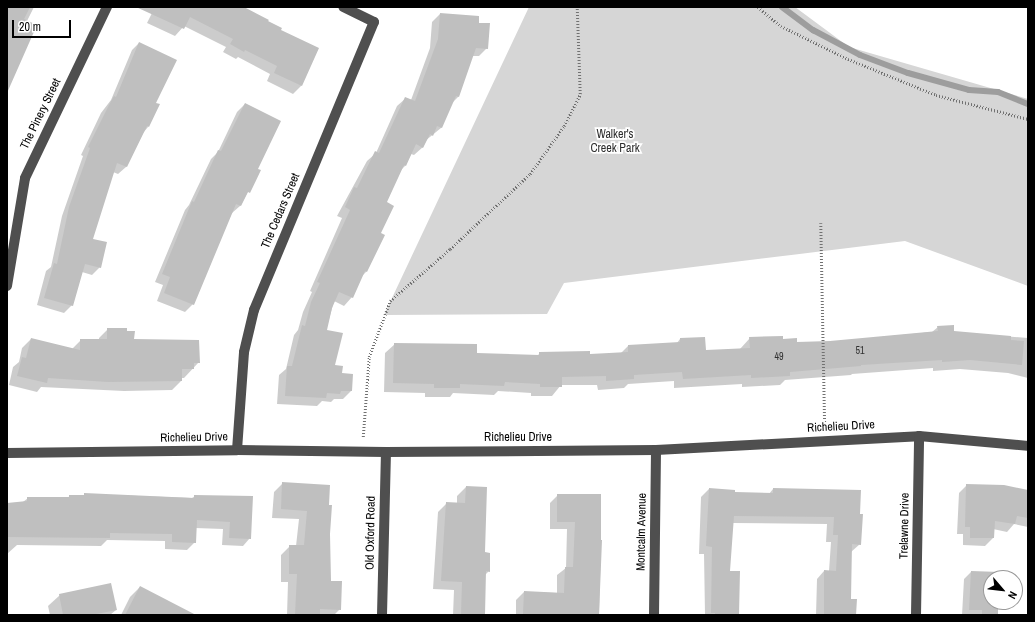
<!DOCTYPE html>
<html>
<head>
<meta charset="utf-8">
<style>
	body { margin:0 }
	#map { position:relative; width:1035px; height:622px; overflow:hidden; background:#fff; font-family:"Archivo Narrow",sans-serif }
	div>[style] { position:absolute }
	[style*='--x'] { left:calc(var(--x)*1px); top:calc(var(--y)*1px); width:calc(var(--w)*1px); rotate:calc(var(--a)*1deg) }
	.green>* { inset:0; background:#d6d6d6 }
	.shadow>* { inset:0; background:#0003 }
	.stream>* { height:6px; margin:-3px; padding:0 3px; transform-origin:3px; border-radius:3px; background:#9d9d9d }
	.building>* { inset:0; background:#bfbfbf }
	.path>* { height:2.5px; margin-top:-1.25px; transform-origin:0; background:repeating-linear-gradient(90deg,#717171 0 1px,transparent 0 3px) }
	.minor>* { height:10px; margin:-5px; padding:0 5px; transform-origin:5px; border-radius:5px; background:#4f4f4f }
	span { translate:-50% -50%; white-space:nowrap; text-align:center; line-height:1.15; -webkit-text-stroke:3.5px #fff; paint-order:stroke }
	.number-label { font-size:10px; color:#303030 }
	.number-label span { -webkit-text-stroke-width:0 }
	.street-label { font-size:12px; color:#000 }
	.park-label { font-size:12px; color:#2d2d2d }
	.frame { position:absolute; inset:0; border:8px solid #000; pointer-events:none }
	.north { position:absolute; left:983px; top:570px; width:40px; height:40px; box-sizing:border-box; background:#fff; border:1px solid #999; border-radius:50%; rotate:118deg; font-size:11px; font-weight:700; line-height:16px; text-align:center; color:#000 }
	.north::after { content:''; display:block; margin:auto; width:14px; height:18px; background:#000; clip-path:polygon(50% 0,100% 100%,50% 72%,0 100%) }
	.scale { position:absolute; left:12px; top:20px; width:59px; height:18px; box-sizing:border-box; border:2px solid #000; border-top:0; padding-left:5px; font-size:12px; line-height:14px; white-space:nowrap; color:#000; -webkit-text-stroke:3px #fff; paint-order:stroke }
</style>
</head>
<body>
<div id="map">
	<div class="green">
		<i style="clip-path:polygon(529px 7px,795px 7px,849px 47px,1028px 99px,1028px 286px,905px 241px,564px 283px,547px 314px,384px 315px)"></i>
	</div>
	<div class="shadow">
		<i style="clip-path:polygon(7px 7px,34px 7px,27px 21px,7px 86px)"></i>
		<i style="clip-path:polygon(155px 7px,242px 7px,279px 30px,318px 49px,301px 86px,293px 94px,267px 81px,270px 74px,238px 57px,236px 59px,223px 52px,226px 47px,184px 26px,175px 36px,147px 23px)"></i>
		<i style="clip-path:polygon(440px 14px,478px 24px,487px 48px,479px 56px,472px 56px,458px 97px,452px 103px,441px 128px,425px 141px,423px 147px,414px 155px,411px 154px,405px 166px,401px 170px,385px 203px,380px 233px,366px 272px,361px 277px,352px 297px,344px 306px,334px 301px,326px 330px,334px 366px,341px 374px,352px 375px,351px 391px,343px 399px,334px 399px,331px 402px,322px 401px,317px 406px,277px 404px,279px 375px,286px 369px,294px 335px,298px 330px,303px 312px,312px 292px,310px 291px,342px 218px,337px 216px,367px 161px,376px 153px,397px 106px,406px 98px,411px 100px,430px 48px,432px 22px)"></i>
		<i style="clip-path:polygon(139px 43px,148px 127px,143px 133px,126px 167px,118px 174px,113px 172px,92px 240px,100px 267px,92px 275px,82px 272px,72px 305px,64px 313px,37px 305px,46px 271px,51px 267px,62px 216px,83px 156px,81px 155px,101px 113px,111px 100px,132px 50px)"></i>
		<i style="clip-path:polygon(245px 104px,257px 169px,259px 171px,240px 206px,232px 213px,231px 213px,193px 304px,185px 312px,157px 301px,163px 285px,155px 282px,185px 210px,189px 205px,211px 159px,218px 152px,237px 112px)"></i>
		<i style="clip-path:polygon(938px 327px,953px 332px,1028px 338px,1028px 378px,1008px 373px,960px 369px,933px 371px,933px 368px,852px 374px,851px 375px,785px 380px,780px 385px,742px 387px,742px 384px,674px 388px,674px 381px,628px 384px,624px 388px,598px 390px,597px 385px,561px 385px,552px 396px,531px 396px,531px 393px,498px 391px,494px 395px,453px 393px,450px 397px,425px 397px,425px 393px,384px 392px,385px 353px,395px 344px,476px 354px,537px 356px,540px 353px,589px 355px,621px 353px,628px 346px,677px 343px,680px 339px,705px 351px,740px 349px,750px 338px,782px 340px,796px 343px,830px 342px,932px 332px)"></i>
		<i style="clip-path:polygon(108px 329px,133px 340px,199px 362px,184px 378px,181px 378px,181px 381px,172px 390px,124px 391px,41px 387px,37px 392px,9px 385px,13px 367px,19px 362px,22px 348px,31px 339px,72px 349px,81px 340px,99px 340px,99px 338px)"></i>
		<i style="clip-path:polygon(283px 483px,329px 534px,330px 582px,340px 609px,334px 615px,287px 615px,288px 582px,281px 582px,281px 555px,290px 546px,296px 546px,299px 519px,272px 518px,274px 492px)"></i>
		<i style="clip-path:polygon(967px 485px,1028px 491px,1028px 527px,1014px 524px,1007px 532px,993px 529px,993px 538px,985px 546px,963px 545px,963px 534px,957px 534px,959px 493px)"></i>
		<i style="clip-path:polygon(466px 487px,486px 488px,484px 553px,489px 571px,485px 575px,484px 615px,453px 615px,454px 590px,433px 589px,438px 512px,447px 503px,457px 504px,457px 496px)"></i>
		<i style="clip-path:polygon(709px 489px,734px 493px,769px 494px,773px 489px,859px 515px,860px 544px,851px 552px,850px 600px,855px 615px,816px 615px,817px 579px,824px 571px,829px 571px,831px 542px,826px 542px,827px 524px,732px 523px,729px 572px,738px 615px,705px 615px,704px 554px,699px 554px,701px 497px)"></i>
		<i style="clip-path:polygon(85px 494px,192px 498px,195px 496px,252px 497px,250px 538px,243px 546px,222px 545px,223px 529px,195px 528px,195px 542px,187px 550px,165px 549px,165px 541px,107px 540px,101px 546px,17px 545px,7px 554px,7px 504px,23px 502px,28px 498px,67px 498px,70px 496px,83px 496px)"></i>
		<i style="clip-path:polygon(558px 495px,601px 541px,599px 615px,516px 615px,516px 600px,524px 592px,557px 593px,557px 575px,566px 568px,567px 529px,550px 529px,550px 503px)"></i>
		<i style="clip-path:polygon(971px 572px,998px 578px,991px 578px,991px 602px,997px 602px,997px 615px,962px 615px,964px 579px)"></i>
		<i style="clip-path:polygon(140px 587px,193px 615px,121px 615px,130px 597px)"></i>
		<i style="clip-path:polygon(60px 595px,116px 610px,110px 615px,50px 615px,48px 606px)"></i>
	</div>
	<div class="stream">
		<i style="--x:782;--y:7;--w:39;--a:37"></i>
		<i style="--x:813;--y:30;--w:53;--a:28"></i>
		<i style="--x:860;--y:55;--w:51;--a:20.6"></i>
		<i style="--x:908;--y:73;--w:63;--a:15.6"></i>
		<i style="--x:969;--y:90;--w:29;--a:4"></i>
		<i style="--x:998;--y:92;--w:32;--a:22"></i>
	</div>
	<div class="building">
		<i style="clip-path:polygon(7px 7px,30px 7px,24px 19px,37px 25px,7px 93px)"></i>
		<i style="clip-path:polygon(136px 7px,244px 7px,269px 20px,268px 21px,282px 28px,281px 30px,319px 48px,302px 86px,274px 73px,277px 66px,245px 50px,244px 52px,230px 44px,233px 39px,190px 17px,184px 29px)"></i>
		<i style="clip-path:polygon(440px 13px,479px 16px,479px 23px,490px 23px,488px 49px,476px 48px,459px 97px,456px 96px,442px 128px,437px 126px,433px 136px,430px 134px,423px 148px,416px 144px,406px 166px,404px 165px,387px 202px,394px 206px,381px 233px,385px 235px,367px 272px,365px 271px,353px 298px,339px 292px,332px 308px,327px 330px,343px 333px,335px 365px,343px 366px,342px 373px,353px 374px,352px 391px,341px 391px,340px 394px,327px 393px,326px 398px,285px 396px,287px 366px,292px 366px,302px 325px,305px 326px,311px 302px,320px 283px,317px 282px,350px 210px,345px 207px,354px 187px,357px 188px,375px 151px,379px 153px,405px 97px,415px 101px,438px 39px)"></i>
		<i style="clip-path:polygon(139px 42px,177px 60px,156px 103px,160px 104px,149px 127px,147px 126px,127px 167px,117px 163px,93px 239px,107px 242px,101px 268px,85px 264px,73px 306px,44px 298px,54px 263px,57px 264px,69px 207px,90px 148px,88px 147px,109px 105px,114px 96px,116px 97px)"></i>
		<i style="clip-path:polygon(245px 103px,281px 121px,258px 169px,261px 170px,250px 193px,248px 192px,241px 206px,236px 204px,194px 305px,164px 293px,170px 277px,162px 274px,192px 201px,194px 202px,218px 150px,221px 151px)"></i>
		<i style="clip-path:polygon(954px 325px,954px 331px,1011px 336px,1011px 340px,1024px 341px,1022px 365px,970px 360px,942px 362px,942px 360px,861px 365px,861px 366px,790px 372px,790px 376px,751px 378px,751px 375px,683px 379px,682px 372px,634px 375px,634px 379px,606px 381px,606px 376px,562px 377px,562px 387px,540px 387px,540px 384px,505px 382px,504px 386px,460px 384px,460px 388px,434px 388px,434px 384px,393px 383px,394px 343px,477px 344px,477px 353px,539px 355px,539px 352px,590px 351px,590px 354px,628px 352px,628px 345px,680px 342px,680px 338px,705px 337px,706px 350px,750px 348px,749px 337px,783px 336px,783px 339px,797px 338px,797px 342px,830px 341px,938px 331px,937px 326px)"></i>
		<i style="clip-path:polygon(107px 328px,127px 328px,127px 331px,135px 331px,134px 339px,199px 340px,200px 363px,194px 363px,194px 369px,182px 369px,182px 381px,108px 382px,48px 378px,47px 383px,17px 376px,22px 357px,26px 358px,31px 338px,80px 350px,80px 339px,107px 339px)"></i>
		<i style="clip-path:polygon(282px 482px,330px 485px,329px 505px,332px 505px,330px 534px,331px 581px,342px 581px,341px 610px,320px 609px,320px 615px,295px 615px,297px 574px,289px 574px,289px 545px,304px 545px,307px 511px,281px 509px)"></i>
		<i style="clip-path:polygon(966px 484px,1004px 485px,1028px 490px,1028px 518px,1017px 516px,1015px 524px,995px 521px,994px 538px,970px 538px,970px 527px,965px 527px)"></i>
		<i style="clip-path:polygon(466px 486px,487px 487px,485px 552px,490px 553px,490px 572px,486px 571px,485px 615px,461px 615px,462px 582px,441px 581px,446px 502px,465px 503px)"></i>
		<i style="clip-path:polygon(709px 488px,735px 490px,735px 492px,773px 493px,773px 488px,861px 490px,860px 514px,863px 514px,861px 545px,852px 544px,851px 599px,857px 599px,856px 615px,824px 615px,824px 570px,836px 571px,838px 535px,833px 535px,834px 517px,734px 516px,730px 571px,740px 571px,739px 615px,715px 615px,715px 613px,711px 613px,712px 547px,706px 546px)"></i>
		<i style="clip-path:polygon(84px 493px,194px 498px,194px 495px,253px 496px,251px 539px,229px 538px,230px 522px,197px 520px,196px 543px,172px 542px,172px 534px,110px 533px,110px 538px,7px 537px,7px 503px,27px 501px,27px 497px,69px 497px,69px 495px,84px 495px)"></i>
		<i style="clip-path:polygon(557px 494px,601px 494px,601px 540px,602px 540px,599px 615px,523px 614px,524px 591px,564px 593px,565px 567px,573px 567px,575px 522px,557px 522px)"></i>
		<i style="clip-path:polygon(971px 571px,1000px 572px,999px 578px,991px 578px,991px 602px,998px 602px,998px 615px,982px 615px,982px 610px,969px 610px)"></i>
		<i style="clip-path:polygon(111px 583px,117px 610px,91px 615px,63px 615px,59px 594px)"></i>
		<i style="clip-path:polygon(140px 586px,196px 615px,125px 615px)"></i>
	</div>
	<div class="path">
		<i style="--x:758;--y:7;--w:30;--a:40"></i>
		<i style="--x:781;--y:26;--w:75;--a:26.2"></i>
		<i style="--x:848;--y:59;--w:95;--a:22.2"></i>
		<i style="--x:936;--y:95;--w:95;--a:14.6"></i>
		<i style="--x:821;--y:223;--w:204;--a:88.9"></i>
		<i style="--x:363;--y:437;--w:80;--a:-85.7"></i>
		<i style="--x:369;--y:357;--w:60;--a:-69.4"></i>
		<i style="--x:390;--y:301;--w:79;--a:-40.9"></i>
		<i style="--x:450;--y:249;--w:110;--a:-43.2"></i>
		<i style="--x:530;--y:174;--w:59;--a:-54.7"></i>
		<i style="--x:564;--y:126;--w:36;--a:-63"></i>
		<i style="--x:580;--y:94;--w:87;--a:-92"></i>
	</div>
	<div class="minor">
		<i style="--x:7;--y:286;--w:109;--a:-80.5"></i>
		<i style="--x:25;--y:178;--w:190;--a:-64.4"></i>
		<i style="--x:237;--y:450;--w:98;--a:-85.9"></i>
		<i style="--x:244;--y:352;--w:43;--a:-76.6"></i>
		<i style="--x:254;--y:310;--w:312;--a:-67.4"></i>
		<i style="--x:374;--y:22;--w:34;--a:-154"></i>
		<i style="--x:7;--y:453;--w:230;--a:-0.7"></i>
		<i style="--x:237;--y:450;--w:149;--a:0.8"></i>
		<i style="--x:386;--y:452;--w:270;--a:-0.4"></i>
		<i style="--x:656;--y:450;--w:263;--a:-3"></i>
		<i style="--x:919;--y:436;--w:109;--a:5.2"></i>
		<i style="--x:382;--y:615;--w:163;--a:-88.6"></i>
		<i style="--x:654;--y:615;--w:165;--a:-89.3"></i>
		<i style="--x:916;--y:615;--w:179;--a:-89"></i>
	</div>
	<div class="number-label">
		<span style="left:860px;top:351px">51</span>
		<span style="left:779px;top:357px">49</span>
	</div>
	<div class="street-label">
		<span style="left:41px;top:114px;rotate:-64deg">The Pinery Street</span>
		<span style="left:281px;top:211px;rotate:-67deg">The Cedars Street</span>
		<span style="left:841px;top:427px;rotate:-3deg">Richelieu Drive</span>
		<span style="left:194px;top:438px;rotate:-1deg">Richelieu Drive</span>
		<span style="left:518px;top:438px">Richelieu Drive</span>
		<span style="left:905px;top:526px;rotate:-89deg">Trelawne Drive</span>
		<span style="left:642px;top:532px;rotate:-89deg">Montcalm Avenue</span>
		<span style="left:371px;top:533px;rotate:-89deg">Old Oxford Road</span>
	</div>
	<div class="park-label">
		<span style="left:615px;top:142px">Walker's<br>Creek Park</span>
	</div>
	<div class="frame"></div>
	<div class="north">N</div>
	<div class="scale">20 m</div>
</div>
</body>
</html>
